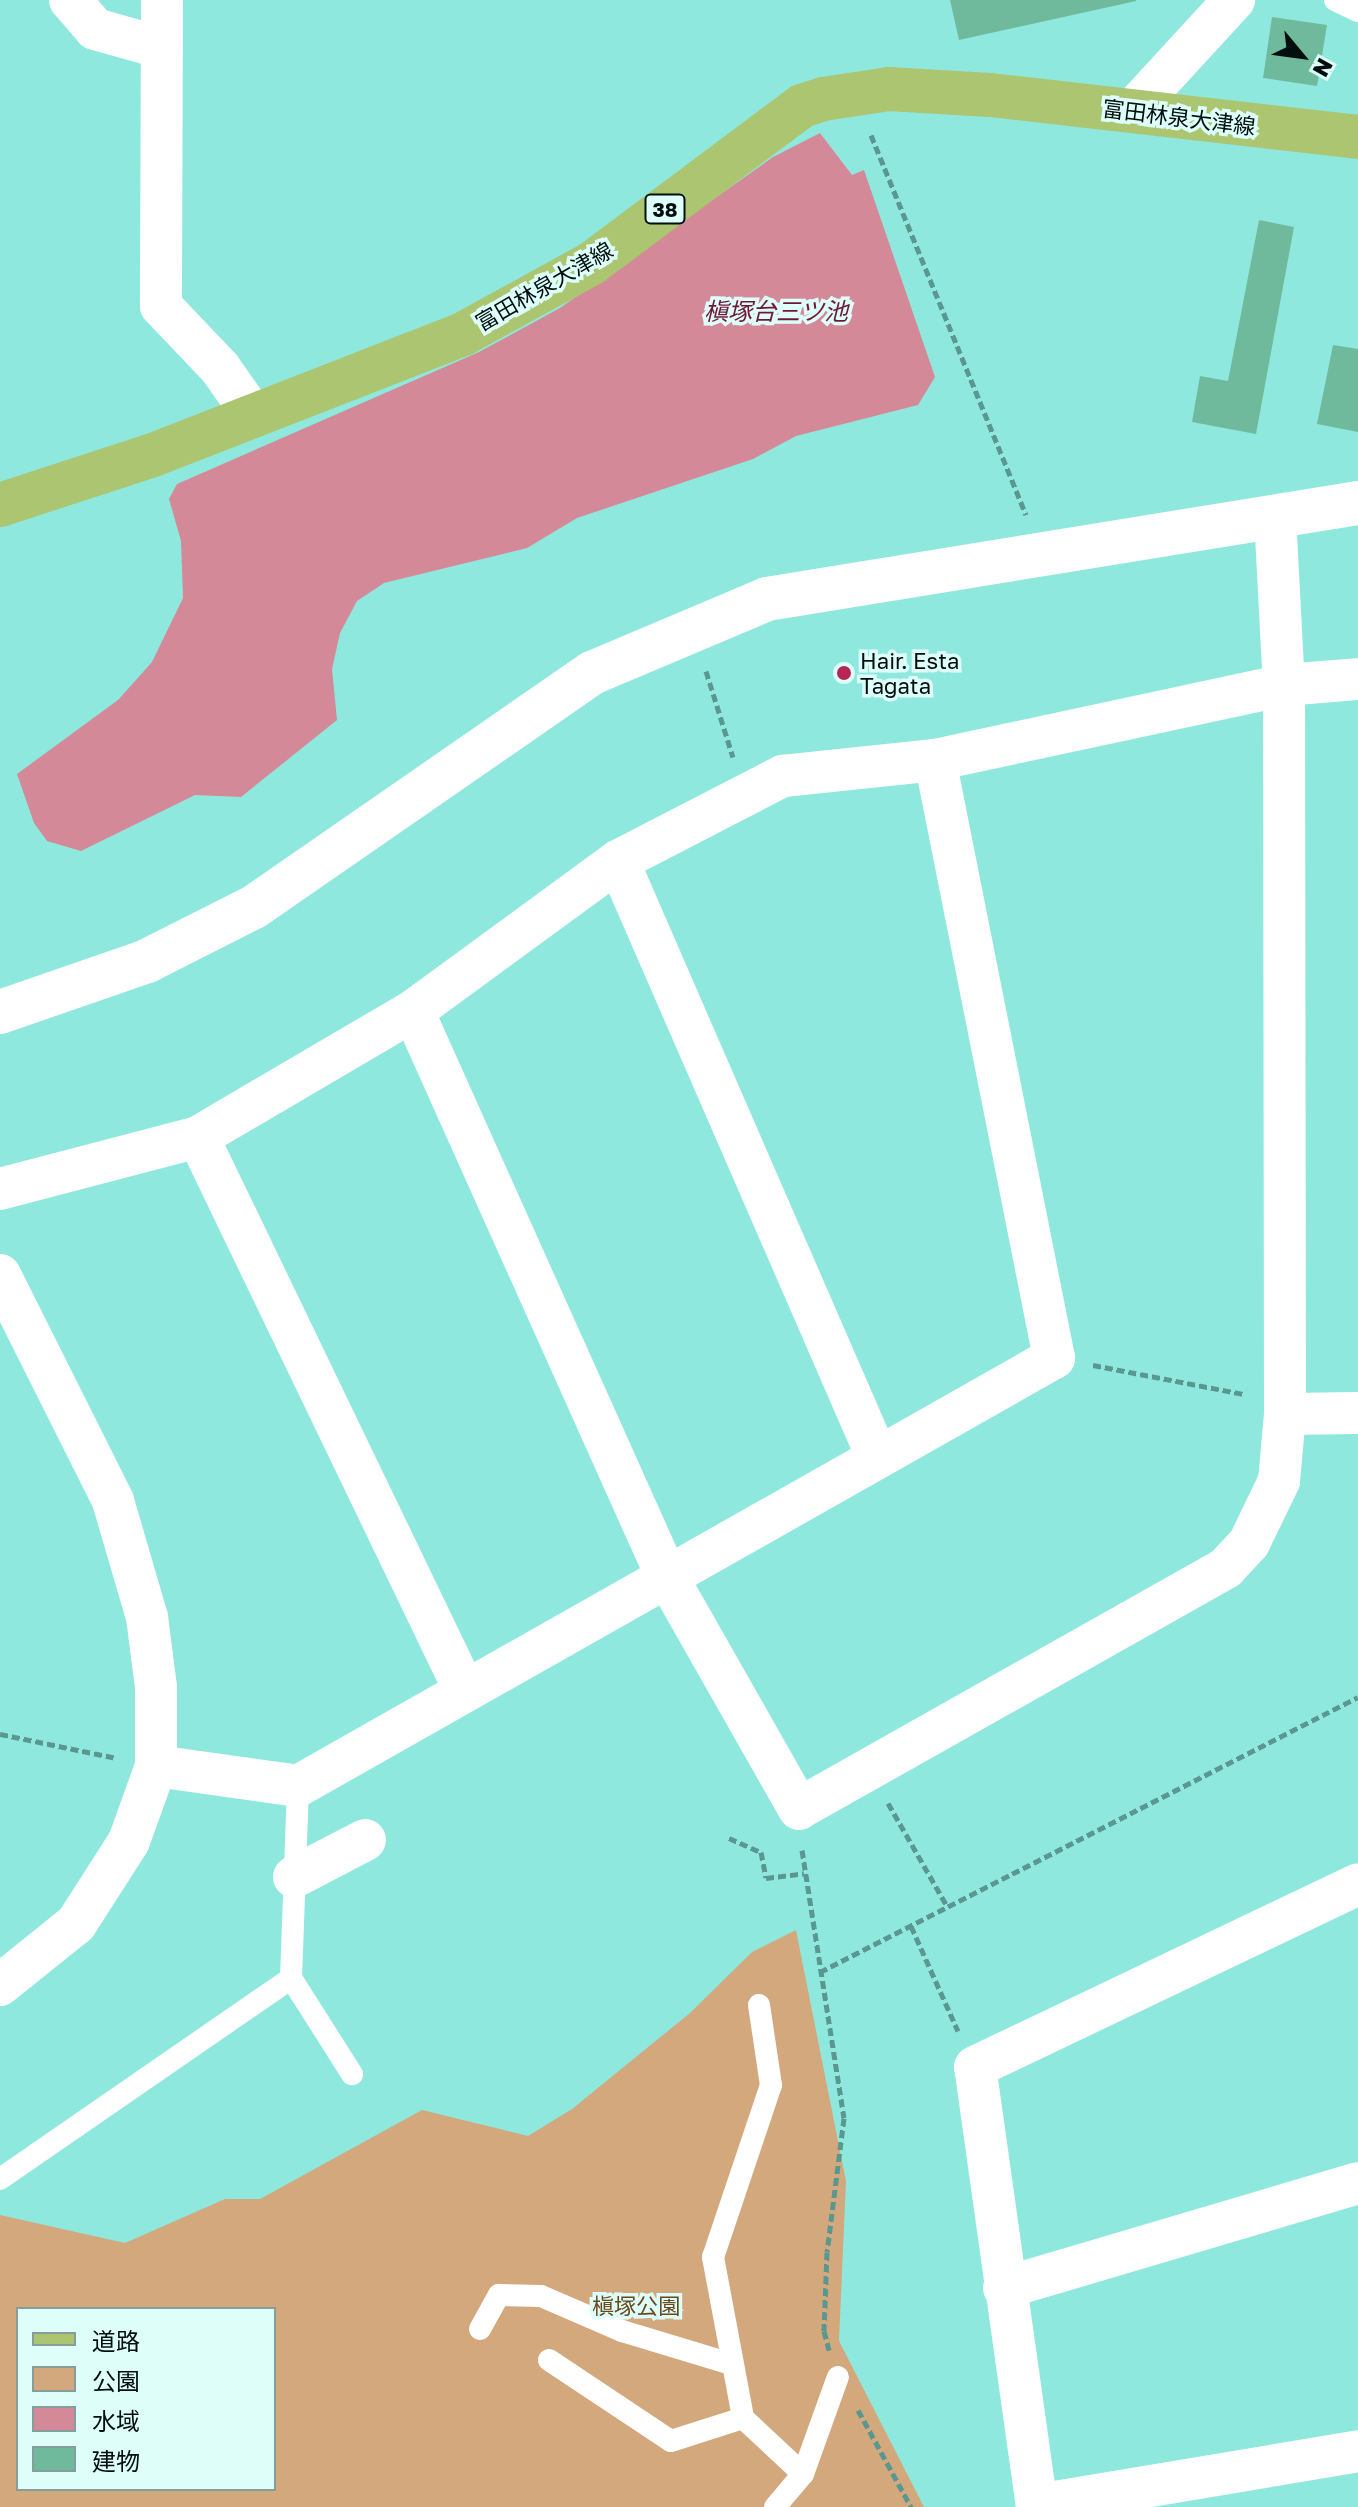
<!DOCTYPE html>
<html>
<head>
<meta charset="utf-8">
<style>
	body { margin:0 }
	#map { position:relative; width:1358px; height:2507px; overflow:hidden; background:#8fe8de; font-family:"Golos Text","Noto Sans JP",sans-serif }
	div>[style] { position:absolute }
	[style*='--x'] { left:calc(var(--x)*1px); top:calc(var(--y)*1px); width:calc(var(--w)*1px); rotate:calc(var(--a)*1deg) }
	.green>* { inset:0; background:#d3a87c }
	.water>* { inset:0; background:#d48998 }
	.building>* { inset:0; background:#6fba9c }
	.path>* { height:5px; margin-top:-2.5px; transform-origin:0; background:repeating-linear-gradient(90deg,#5a9790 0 8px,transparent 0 12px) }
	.service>* { height:22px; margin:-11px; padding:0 11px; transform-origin:11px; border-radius:11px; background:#fff }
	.minor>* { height:42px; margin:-21px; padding:0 21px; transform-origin:21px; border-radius:21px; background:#fff }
	.tertiary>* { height:44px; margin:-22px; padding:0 22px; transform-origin:22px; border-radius:22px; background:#fff }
	.primary>* { height:44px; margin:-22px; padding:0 22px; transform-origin:22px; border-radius:22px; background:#acc571 }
	.dots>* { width:22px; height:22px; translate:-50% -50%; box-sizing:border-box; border:4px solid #ddfef9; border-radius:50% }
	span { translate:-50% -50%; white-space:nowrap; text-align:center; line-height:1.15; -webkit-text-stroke:7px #ddfef9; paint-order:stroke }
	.shield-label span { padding:2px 6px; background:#ddfef9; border:2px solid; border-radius:6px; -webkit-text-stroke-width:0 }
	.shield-label { font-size:20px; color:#000f0d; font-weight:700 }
	.street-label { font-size:22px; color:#000f0d }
	.poi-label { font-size:22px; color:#000f0d }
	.left { translate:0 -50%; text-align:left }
	.park-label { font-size:22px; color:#6b471e }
	.water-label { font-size:24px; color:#701734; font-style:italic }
	.legend { position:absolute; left:16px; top:2307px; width:260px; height:184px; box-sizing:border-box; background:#ddfef9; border:2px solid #859e9b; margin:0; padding:10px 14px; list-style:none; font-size:24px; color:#000f0d }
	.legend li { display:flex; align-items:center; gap:16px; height:40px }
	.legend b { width:40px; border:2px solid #859e9b }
	.north { position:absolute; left:1262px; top:16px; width:80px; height:80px; -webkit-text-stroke:6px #ddfef9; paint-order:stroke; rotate:119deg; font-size:22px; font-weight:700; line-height:32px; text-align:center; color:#000f0d }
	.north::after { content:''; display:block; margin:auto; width:28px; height:36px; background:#000f0d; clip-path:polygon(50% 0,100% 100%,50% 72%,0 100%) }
</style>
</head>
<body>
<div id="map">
	<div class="green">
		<i style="clip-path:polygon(evenodd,796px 1930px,846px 2181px,839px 2341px,924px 2507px,0 2507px,0 2215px,125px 2243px,225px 2199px,260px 2199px,422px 2110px,528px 2136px,572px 2109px,690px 2013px,752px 1952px,796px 1930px,18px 2309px,274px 2309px,274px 2489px,18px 2489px,18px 2309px)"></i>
	</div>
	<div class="water">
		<i style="clip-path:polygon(820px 133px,852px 175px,864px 170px,935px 377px,918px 405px,796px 436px,753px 459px,577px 518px,527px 548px,384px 583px,357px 601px,340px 633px,332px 669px,337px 720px,241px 797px,195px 795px,81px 851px,47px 841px,34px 823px,17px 774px,118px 700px,152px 662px,183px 598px,181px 541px,169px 499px,177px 484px,479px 352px,560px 308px,773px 157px)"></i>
	</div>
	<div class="building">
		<i style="clip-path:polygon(950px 0,1136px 0,1136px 1px,959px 40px)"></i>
		<i style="clip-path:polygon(1272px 17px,1327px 25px,1317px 86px,1263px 78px)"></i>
		<i style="clip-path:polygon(1259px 220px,1294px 227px,1256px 434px,1192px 422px,1200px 376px,1228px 381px)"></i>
		<i style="clip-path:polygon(1333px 345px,1358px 349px,1358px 432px,1317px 424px)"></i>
	</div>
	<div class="path">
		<i style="--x:871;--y:135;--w:410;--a:67.8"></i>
		<i style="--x:706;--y:671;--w:90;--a:72.6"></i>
		<i style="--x:1093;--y:1365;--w:154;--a:10.9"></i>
		<i style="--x:0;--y:1734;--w:119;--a:11.6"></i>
		<i style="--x:888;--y:1803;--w:119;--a:60.2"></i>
		<i style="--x:729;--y:1838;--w:35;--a:24"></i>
		<i style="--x:761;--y:1852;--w:26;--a:79"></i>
		<i style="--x:766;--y:1878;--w:38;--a:-7"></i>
		<i style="--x:802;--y:1850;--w:271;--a:81.1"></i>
		<i style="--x:844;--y:2118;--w:135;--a:97.2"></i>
		<i style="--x:827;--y:2252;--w:79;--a:92.2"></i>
		<i style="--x:824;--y:2331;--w:20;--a:75"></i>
		<i style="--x:911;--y:1926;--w:115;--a:65.9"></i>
		<i style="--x:820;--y:1972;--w:604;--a:-27.07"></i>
		<i style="--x:858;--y:2410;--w:111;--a:61.3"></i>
	</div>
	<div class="service">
		<i style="--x:1335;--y:0;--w:25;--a:26"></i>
		<i style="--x:291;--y:1978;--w:114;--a:57.6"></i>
		<i style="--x:759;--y:2005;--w:81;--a:81.5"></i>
		<i style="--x:771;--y:2085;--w:182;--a:108.6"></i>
		<i style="--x:713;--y:2257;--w:164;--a:79.4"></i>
		<i style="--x:743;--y:2418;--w:82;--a:43"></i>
		<i style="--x:0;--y:2179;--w:354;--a:-34.6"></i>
		<i style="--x:291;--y:1978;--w:192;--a:-87.9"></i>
		<i style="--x:480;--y:2329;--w:39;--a:-61"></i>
		<i style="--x:499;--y:2295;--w:42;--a:1.4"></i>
		<i style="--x:541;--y:2296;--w:88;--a:23.4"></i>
		<i style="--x:622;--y:2331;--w:114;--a:16.8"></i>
		<i style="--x:549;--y:2360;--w:146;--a:33.6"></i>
		<i style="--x:671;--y:2441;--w:76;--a:-17.7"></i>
		<i style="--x:775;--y:2507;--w:43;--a:-49.7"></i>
		<i style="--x:803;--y:2474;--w:103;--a:-70.2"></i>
	</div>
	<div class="minor">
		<i style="--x:70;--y:0;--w:38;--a:49"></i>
		<i style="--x:95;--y:29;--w:66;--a:15.7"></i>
		<i style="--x:162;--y:0;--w:306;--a:90.2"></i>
		<i style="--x:161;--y:306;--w:86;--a:46.4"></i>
		<i style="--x:220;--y:368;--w:57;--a:54.9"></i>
		<i style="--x:1132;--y:111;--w:151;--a:-47.4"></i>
		<i style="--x:1275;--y:516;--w:169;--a:87"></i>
		<i style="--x:1284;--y:685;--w:729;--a:89.92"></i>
		<i style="--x:1285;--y:1414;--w:67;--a:95.1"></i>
		<i style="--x:1279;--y:1481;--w:69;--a:115.8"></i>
		<i style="--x:1249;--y:1543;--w:34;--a:133"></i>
		<i style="--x:1226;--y:1568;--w:490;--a:150.6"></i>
		<i style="--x:799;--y:1809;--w:269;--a:-119.6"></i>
		<i style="--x:666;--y:1575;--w:618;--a:-114.16"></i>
		<i style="--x:413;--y:1011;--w:254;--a:-36.2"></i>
		<i style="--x:618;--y:861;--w:186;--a:-27.3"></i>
		<i style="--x:783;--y:776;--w:153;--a:-6"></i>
		<i style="--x:935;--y:760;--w:357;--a:-12.1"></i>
		<i style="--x:1284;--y:685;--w:74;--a:-4.6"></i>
		<i style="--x:618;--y:861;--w:647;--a:66.49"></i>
		<i style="--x:198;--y:1137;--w:615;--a:64.27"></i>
		<i style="--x:0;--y:1189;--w:205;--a:-14.7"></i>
		<i style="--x:198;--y:1137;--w:249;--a:-30.4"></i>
		<i style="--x:0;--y:1275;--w:253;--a:63.4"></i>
		<i style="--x:113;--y:1501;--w:121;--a:73.7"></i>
		<i style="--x:147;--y:1617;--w:71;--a:82.7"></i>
		<i style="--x:156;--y:1687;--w:79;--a:90"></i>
		<i style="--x:156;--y:1766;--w:143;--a:8"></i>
		<i style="--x:298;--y:1786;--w:869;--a:-29.52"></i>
		<i style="--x:1054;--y:1358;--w:610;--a:-101.25"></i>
		<i style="--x:1285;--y:1414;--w:73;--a:-0.8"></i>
		<i style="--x:294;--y:1877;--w:80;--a:-27.5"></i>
		<i style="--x:0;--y:1985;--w:97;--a:-38.8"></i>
		<i style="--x:76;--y:1924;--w:98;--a:-57.4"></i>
		<i style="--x:129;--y:1841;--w:80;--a:-70.2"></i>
		<i style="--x:1004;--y:2288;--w:369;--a:-16.5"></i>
		<i style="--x:1037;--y:2505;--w:326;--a:-9.5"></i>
		<i style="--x:1037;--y:2507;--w:444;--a:-98"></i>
		<i style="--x:975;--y:2067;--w:424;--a:-25.5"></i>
	</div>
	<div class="tertiary">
		<i style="--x:0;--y:1012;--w:156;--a:-19.1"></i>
		<i style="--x:147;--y:961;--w:120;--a:-26.8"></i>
		<i style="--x:254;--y:907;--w:411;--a:-34.7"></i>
		<i style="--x:592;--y:673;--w:190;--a:-22.9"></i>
		<i style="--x:767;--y:599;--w:599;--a:-9.23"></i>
	</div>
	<div class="primary">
		<i style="--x:0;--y:505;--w:161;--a:-18.1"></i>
		<i style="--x:153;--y:455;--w:333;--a:-21.3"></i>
		<i style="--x:463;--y:334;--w:147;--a:-28.8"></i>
		<i style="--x:592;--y:263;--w:262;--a:-36.8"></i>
		<i style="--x:802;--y:106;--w:22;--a:-18"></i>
		<i style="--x:823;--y:99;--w:67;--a:-8.6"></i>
		<i style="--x:889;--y:89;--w:101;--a:3.4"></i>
		<i style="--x:990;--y:95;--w:370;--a:6.5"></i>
	</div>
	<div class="dots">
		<i style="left:844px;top:673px;background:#b52556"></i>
	</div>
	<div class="shield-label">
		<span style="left:665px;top:209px">38</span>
	</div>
	<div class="street-label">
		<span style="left:1179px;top:117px;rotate:7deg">富田林泉大津線</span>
		<span style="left:544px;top:286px;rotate:-30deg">富田林泉大津線</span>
	</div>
	<div class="poi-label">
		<span class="left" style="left:860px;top:673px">Hair. Esta<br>Tagata</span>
	</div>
	<div class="park-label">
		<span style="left:636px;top:2306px">槇塚公園</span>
	</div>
	<div class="water-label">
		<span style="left:776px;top:311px">槇塚台三ツ池</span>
	</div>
	<ul class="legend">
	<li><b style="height:10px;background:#acc571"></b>道路</li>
	<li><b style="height:22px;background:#d3a87c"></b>公園</li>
	<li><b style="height:22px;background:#d48998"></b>水域</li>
	<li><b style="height:22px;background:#6fba9c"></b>建物</li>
	</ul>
	<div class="north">N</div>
</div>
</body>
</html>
